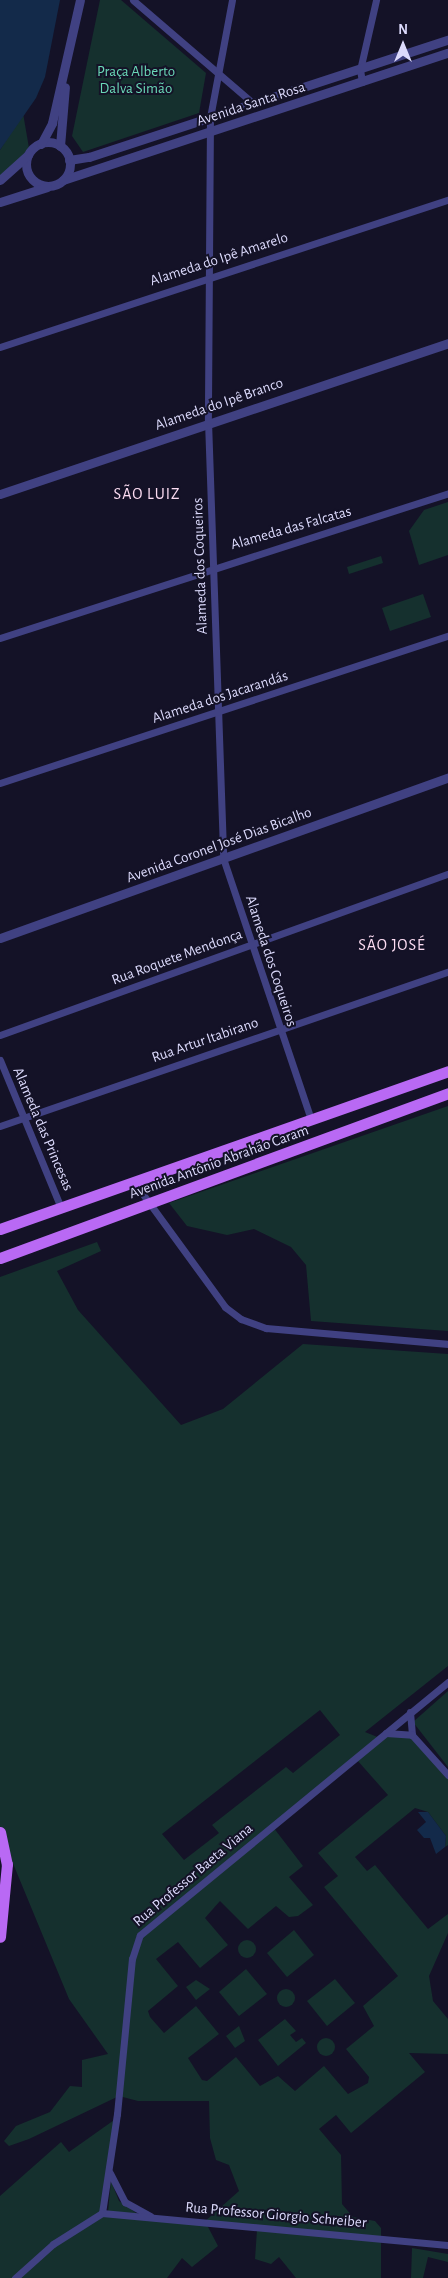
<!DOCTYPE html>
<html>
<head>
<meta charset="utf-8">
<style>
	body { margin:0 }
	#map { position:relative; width:448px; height:2278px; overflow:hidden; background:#141227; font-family:"Alegreya Sans",sans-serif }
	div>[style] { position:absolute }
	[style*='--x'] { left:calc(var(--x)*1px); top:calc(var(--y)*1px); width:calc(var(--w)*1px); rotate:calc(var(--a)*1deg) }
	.green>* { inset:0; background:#15302e }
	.round { border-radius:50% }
	.water>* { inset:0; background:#132a4a }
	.minor>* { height:7px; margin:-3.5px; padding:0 3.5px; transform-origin:3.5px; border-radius:3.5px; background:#404182 }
	.tertiary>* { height:9px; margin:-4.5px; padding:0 4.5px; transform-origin:4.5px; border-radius:4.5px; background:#404182 }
	.tertiary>.ring { margin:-4.5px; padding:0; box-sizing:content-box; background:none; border:9px solid #404182; border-radius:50% }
	.primary>* { height:11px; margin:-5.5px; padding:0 5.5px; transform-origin:5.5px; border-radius:5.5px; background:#b969f4 }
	span { translate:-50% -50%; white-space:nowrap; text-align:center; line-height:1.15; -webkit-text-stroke:4px #141227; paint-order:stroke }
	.park-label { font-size:15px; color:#6ad8b7 }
	.street-label { font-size:15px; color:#dcdafc }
	.neighbourhood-label { font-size:16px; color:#fcdcf2; letter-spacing:1px }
	.north { position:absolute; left:378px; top:20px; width:50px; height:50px; -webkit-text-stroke:4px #141227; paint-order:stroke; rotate:0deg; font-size:14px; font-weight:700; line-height:20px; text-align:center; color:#dcdafc }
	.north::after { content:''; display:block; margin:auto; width:18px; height:22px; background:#dcdafc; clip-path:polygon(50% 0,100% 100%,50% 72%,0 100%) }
</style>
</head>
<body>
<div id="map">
	<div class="green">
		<i style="clip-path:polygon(100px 0,121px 0,206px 73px,199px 113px,83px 152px,72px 136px)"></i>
		<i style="clip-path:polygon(23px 113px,29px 148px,0 180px,0 150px)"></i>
		<i style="clip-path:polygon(448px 502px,448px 555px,419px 565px,409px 531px,424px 510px)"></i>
		<i style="clip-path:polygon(381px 556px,383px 563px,349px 574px,347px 567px)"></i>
		<i style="clip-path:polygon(423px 594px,431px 617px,390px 631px,382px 608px)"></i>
		<i style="clip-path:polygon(448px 1106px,448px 1331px,311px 1321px,306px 1265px,291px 1247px,254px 1229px,227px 1235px,187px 1226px,169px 1203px)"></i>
		<i style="clip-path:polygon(evenodd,97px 1242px,101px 1251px,57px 1271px,78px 1310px,181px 1425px,223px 1409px,303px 1344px,448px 1354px,448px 1666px,365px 1732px,380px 1738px,384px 1734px,412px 1735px,448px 1775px,448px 1845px,445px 1847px,446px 1836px,428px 1812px,415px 1808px,355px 1857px,367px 1871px,375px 1865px,428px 1929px,448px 1914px,448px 1933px,429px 1976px,433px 2001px,448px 2019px,448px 2054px,409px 2053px,425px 2072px,351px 2133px,336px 2115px,319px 2129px,341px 2155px,342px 2204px,353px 2217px,375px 2221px,381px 2228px,381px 2278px,296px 2278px,279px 2257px,271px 2264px,255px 2259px,257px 2230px,203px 2223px,239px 2191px,229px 2165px,216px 2160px,210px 2138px,209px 2101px,138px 2101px,119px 2096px,29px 2139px,9px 2146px,4px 2141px,16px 2126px,50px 2112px,70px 2086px,82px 2087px,82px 2060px,108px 2054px,69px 1999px,0 1832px,0 1277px,97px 1242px,320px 1710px,340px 1735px,293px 1773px,286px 1767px,212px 1825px,219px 1833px,184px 1860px,162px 1834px,320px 1710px,97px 1242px,357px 1760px,388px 1795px,318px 1853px,338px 1876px,324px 1887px,398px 1976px,363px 2006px,374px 2026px,346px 2049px,369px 2077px,368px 2083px,348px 2094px,324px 2066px,295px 2091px,278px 2076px,260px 2086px,236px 2057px,207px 2081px,202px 2080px,188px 2058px,219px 2034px,196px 2006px,164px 2033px,150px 2017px,148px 2011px,178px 1986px,156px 1959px,178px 1942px,200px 1968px,228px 1945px,205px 1918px,220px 1901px,248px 1929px,276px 1906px,289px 1917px,298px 1916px,313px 1905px,289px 1877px,303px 1866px,273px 1827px,357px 1760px)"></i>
		<i style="clip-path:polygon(448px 1691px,448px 1767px,413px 1722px)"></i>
		<i style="clip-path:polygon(294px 1930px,314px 1955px,287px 1977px,267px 1953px)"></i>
		<i class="round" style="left:238px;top:1940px;width:18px;height:18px"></i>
		<i style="clip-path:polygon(246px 1969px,267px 1994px,239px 2016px,219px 1992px)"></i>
		<i style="clip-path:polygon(335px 1979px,355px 2003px,327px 2026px,307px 2001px)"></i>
		<i style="clip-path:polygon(196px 1980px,210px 1989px,196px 2000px,186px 1987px)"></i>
		<i class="round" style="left:277px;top:1989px;width:18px;height:18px"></i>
		<i style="clip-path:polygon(285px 2019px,296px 2031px,290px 2035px,296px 2042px,302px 2038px,306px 2043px,278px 2066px,258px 2040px)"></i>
		<i style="clip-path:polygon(239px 2026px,245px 2041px,235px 2048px,226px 2036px)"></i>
		<i class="round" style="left:317px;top:2038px;width:18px;height:18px"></i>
		<i style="clip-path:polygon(117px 2118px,102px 2213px,207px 2225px,218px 2246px,192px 2267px,182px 2258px,167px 2278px,0 2278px,0 2196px,61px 2142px,69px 2152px)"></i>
		<i style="clip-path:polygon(111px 2181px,119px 2201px,139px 2215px,108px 2212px)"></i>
		<i style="clip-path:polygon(412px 2248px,448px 2254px,448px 2262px,428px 2257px,423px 2278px,411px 2278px)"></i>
	</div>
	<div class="water">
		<i style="clip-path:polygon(0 0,60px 0,45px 77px,36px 98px,0 150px)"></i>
		<i style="clip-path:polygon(418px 1812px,428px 1812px,446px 1836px,445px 1847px,436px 1854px,430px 1838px,424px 1838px,417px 1830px,426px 1822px)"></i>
	</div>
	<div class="minor">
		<i style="--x:133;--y:0;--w:160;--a:40.7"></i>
		<i style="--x:232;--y:0;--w:120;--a:100.6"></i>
		<i style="--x:210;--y:118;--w:303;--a:90.4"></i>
		<i style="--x:208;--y:421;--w:437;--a:88"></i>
		<i style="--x:223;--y:858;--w:275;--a:71.4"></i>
		<i style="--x:362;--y:82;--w:12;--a:-99"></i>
		<i style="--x:360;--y:70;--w:72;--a:-77.1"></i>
		<i style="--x:0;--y:347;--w:472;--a:-18.2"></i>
		<i style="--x:0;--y:638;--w:471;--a:-17.9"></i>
		<i style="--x:0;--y:783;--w:472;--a:-18.2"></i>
		<i style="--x:0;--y:1035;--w:476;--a:-19.8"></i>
		<i style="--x:0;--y:1060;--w:160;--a:67.6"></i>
		<i style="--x:0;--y:1126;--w:474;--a:-19"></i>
		<i style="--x:134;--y:1182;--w:155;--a:53.9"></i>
		<i style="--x:225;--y:1307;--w:20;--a:37"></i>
		<i style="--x:241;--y:1319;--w:27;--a:20"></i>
		<i style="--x:266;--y:1328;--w:183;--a:5"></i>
		<i style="--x:410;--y:1712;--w:23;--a:85"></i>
		<i style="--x:412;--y:1735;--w:54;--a:48"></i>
		<i style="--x:386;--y:1733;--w:26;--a:4"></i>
		<i style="--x:110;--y:2173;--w:33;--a:63"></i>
		<i style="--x:125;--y:2202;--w:29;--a:29"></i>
		<i style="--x:102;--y:2213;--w:100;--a:-81.4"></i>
		<i style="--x:117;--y:2114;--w:156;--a:-84.5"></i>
		<i style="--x:132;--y:1959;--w:25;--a:-72"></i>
		<i style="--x:140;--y:1935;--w:399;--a:-39.4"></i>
		<i style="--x:102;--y:2213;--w:347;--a:5.3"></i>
		<i style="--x:15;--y:2278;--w:51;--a:-41.8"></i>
		<i style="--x:53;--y:2244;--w:58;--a:-32.3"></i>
	</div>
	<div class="tertiary">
		<i class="ring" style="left:26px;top:142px;width:35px;height:35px"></i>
		<i style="--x:41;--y:144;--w:24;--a:-62"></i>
		<i style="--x:52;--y:123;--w:126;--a:-77.2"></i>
		<i style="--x:60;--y:146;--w:59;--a:-85.2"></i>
		<i style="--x:69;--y:160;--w:20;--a:-9"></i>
		<i style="--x:89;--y:157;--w:378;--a:-18.1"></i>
		<i style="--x:0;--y:180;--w:38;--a:-42"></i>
		<i style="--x:63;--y:180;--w:405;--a:-18.3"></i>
		<i style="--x:0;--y:202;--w:49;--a:-17.7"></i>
		<i style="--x:0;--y:494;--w:473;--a:-18.6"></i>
		<i style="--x:0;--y:938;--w:476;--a:-19.7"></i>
	</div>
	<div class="primary">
		<i style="--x:0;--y:1229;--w:475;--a:-19.4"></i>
		<i style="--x:0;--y:1258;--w:477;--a:-20.2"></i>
		<i style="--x:0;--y:1832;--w:33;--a:78"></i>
		<i style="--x:7;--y:1864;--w:73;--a:95.5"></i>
	</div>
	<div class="park-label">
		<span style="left:136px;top:80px">Praça Alberto<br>Dalva Simão</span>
	</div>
	<div class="street-label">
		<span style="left:251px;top:104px;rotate:-18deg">Avenida Santa Rosa</span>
		<span style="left:219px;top:259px;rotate:-18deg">Alameda do Ipê Amarelo</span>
		<span style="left:219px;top:404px;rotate:-19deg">Alameda do Ipê Branco</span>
		<span style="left:291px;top:528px;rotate:-16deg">Alameda das Falcatas</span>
		<span style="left:200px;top:566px;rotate:-92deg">Alameda dos Coqueiros</span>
		<span style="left:220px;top:697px;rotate:-18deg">Alameda dos Jacarandás</span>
		<span style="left:219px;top:845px;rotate:-20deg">Avenida Coronel José Dias Bicalho</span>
		<span style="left:177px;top:957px;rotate:-20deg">Rua Roquete Mendonça</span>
		<span style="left:271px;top:961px;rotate:72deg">Alameda dos Coqueiros</span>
		<span style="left:205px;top:1040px;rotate:-19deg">Rua Artur Itabirano</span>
		<span style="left:43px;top:1129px;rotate:67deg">Alameda das Princesas</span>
		<span style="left:219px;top:1162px;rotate:-20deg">Avenida Antônio Abrahão Caram</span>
		<span style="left:193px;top:1875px;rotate:-40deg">Rua Professor Baeta Viana</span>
		<span style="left:276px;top:2215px;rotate:5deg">Rua Professor Giorgio Schreiber</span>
	</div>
	<div class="neighbourhood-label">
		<span style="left:147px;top:494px">SÃO LUIZ</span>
		<span style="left:392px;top:945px">SÃO JOSÉ</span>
	</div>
	<div class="north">N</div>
</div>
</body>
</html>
